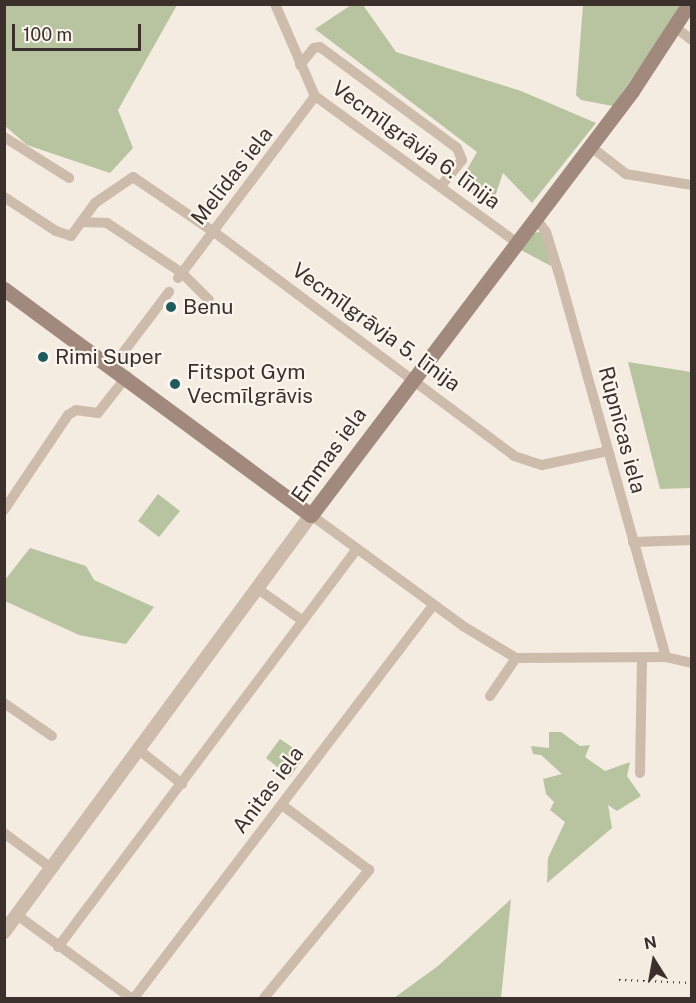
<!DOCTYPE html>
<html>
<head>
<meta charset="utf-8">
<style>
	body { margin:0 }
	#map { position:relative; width:696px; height:1003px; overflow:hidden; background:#f4ebe1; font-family:"Public Sans",sans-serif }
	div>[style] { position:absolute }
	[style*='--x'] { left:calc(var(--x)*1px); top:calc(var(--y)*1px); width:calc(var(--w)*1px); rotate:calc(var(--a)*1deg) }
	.green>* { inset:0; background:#b8c4a0 }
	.minor>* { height:10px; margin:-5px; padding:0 5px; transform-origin:5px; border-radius:5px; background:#cdbbac }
	.tertiary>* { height:14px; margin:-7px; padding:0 7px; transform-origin:7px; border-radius:7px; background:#cdbbac }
	.secondary>* { height:15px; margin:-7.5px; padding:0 7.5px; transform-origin:7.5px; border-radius:7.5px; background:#a18a7d }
	.rail>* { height:2px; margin-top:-1px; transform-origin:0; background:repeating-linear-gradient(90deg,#3b302b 0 1.5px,transparent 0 6px) }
	.dots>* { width:16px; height:16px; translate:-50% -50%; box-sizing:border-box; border:3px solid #fbf5ee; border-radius:50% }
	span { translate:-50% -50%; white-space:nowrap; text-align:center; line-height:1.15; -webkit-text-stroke:4.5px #fbf5ee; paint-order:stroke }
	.street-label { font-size:21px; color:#3b302b }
	.poi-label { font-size:21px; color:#3b302b }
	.left { translate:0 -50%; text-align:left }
	.frame { position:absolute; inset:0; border:6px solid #3b302b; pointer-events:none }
	.north { position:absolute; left:624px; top:931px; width:60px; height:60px; -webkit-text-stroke:4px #fbf5ee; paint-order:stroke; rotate:349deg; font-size:16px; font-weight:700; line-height:24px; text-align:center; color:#3b302b }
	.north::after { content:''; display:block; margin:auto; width:21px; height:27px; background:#3b302b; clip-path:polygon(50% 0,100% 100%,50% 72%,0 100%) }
	.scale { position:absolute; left:12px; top:24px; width:129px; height:27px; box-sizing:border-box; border:3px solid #3b302b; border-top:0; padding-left:8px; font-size:18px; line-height:21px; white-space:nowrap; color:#3b302b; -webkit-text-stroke:4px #fbf5ee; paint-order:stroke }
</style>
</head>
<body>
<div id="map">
	<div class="green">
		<i style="clip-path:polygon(4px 5px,177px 5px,118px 110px,133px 148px,110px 173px,27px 145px,5px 126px)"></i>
		<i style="clip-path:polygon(351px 5px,363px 5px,396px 52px,521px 91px,596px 123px,532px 203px,503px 173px,491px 208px,460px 182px,477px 152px,315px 29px)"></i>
		<i style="clip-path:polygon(583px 5px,682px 5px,613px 106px,581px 100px,576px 95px)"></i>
		<i style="clip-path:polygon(542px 231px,551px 266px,519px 249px,531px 234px)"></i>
		<i style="clip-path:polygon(628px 362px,691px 372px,691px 488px,660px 489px)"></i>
		<i style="clip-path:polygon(158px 494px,180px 511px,159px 537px,138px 521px)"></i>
		<i style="clip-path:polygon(30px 548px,86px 566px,94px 580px,154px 607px,126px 644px,79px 635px,5px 601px,5px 580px)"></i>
		<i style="clip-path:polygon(549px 732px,561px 732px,580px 746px,590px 745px,585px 757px,605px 771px,630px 762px,627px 776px,641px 796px,617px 811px,608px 805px,612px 828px,547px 883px,548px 858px,565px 822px,550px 810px,554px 802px,546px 794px,543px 779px,562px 774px,541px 755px,533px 754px,531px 746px,549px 748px)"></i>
		<i style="clip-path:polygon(280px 739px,305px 756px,290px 777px,266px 758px)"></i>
		<i style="clip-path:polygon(511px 899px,501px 998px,394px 998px,438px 966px)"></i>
	</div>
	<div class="minor">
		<i style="--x:275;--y:4;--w:100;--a:66.5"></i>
		<i style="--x:315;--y:96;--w:248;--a:36"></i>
		<i style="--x:676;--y:28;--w:20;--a:37"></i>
		<i style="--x:300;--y:65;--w:22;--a:-51"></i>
		<i style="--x:314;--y:48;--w:6;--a:-9"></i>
		<i style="--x:320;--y:47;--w:170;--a:36.4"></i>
		<i style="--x:457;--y:148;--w:13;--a:67"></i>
		<i style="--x:462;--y:160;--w:33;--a:129"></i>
		<i style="--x:4;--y:137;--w:77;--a:32.2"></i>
		<i style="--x:590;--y:146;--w:46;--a:37.9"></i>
		<i style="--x:626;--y:174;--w:67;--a:9.5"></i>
		<i style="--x:4;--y:197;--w:62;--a:33.2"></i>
		<i style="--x:56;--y:231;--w:16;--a:18"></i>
		<i style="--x:71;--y:236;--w:41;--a:-54"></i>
		<i style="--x:95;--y:203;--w:46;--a:-34.4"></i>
		<i style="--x:133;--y:177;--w:98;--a:34.2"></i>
		<i style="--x:214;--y:232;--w:374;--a:36.7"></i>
		<i style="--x:514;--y:456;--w:29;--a:18"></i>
		<i style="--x:542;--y:465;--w:67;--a:-12"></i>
		<i style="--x:535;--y:217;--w:19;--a:54"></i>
		<i style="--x:546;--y:232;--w:44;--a:72.8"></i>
		<i style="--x:559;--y:274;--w:398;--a:74.4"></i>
		<i style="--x:82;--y:222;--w:25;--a:2"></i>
		<i style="--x:107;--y:223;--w:90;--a:33.7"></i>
		<i style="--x:182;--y:273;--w:38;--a:45"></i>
		<i style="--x:178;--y:278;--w:228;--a:-53"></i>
		<i style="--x:113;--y:366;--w:93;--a:-52.9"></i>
		<i style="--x:4;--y:510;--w:115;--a:-56"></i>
		<i style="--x:68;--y:415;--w:9;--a:-32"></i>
		<i style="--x:76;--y:410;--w:22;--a:8"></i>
		<i style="--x:98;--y:413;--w:47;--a:-51.9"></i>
		<i style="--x:311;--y:515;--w:188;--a:36.1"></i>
		<i style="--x:463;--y:626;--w:62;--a:31.1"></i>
		<i style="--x:516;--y:658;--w:150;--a:-0.4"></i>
		<i style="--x:666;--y:657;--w:27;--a:13"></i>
		<i style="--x:633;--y:542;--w:59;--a:-1.9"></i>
		<i style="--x:258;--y:589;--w:55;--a:35.4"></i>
		<i style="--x:490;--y:696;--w:46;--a:-55.6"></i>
		<i style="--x:4;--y:703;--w:58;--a:34.5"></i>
		<i style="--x:139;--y:750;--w:55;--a:38.3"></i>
		<i style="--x:640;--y:773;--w:115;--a:-89"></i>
		<i style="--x:4;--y:833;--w:57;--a:36.5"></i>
		<i style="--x:17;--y:915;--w:141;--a:36.1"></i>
		<i style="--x:58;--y:947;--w:498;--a:-53.1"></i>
		<i style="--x:134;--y:998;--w:494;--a:-52.7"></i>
		<i style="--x:264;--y:998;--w:166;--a:-50.6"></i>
		<i style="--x:369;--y:870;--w:109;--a:-143.2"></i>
	</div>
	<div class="tertiary">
		<i style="--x:4;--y:932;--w:518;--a:-53.64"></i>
	</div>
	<div class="secondary">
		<i style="--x:4;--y:289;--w:381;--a:36.4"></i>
		<i style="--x:311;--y:515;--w:532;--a:-52.87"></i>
		<i style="--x:632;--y:91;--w:104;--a:-56.8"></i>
	</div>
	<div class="rail">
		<i style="--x:619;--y:980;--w:73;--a:2.4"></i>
	</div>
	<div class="dots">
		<i style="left:171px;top:307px;background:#1f5a5e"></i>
		<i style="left:43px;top:357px;background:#1f5a5e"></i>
		<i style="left:175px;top:384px;background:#1f5a5e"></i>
	</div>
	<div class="street-label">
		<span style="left:416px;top:145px;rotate:36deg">Vecmīlgrāvja 6. līnija</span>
		<span style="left:232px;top:176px;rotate:-52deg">Melīdas iela</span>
		<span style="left:376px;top:327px;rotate:36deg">Vecmīlgrāvja 5. līnija</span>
		<span style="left:622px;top:430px;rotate:75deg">Rūpnīcas iela</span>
		<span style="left:329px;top:455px;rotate:-54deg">Emmas iela</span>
		<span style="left:268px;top:790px;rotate:-53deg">Anitas iela</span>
	</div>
	<div class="poi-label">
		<span class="left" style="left:183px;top:307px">Benu</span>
		<span class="left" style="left:55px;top:357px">Rimi Super</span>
		<span class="left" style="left:187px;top:384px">Fitspot Gym<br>Vecmīlgrāvis</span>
	</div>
	<div class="frame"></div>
	<div class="north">N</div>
	<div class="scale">100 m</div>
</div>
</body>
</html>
